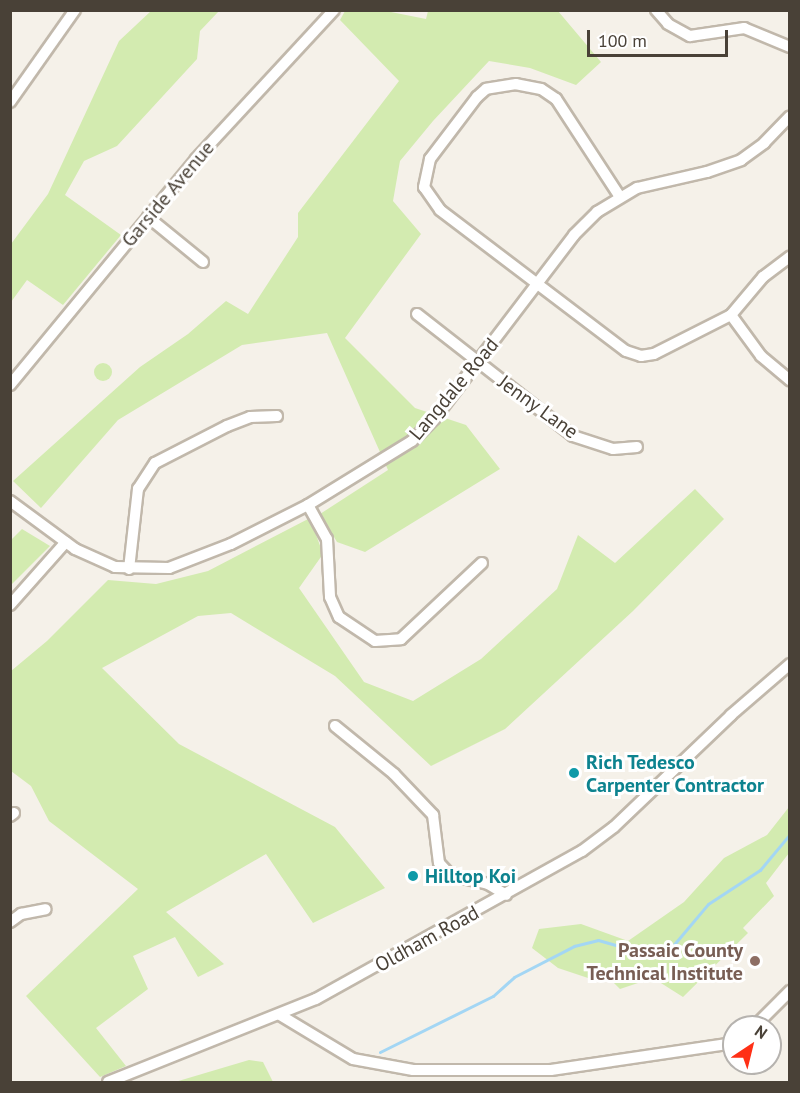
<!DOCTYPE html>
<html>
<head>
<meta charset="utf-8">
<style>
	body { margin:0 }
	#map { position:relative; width:800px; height:1093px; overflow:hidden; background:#f5f1e9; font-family:"PT Sans",sans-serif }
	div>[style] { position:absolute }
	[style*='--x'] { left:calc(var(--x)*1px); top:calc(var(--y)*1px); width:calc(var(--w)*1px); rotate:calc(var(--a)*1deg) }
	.green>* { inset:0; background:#d3ebb0 }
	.round { border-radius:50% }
	.stream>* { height:3px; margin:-1.5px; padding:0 1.5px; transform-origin:1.5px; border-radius:1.5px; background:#a3d6f4 }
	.roads { filter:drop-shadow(2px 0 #c1b8ab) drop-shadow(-2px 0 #c1b8ab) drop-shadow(0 2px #c1b8ab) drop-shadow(0 -2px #c1b8ab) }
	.minor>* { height:10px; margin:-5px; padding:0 5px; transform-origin:5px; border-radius:5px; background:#fff }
	.dots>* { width:16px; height:16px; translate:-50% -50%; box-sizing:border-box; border:3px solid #fff; border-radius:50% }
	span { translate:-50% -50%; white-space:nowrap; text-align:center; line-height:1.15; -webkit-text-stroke:6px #fff; paint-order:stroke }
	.street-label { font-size:20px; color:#494137 }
	.culture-label { font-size:20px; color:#0d838f; font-weight:700 }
	.left { translate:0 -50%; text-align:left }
	.education-label { font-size:20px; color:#785e54; font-weight:700 }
	.right { translate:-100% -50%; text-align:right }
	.frame { position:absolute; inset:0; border:12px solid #494137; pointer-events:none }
	.north { position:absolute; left:722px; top:1015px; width:60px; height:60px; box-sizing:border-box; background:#fff; border:2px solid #b6b3af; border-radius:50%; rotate:35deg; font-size:16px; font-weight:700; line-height:24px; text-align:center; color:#494137 }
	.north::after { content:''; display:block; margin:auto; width:21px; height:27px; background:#ff3016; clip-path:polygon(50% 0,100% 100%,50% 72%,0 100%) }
	.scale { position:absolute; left:587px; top:30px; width:141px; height:27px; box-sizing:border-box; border:3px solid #494137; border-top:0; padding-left:8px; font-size:18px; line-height:21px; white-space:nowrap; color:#494137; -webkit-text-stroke:4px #fff; paint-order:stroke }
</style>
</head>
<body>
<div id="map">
	<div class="green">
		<i style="clip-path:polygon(151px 11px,219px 11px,200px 31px,197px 59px,117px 146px,84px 161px,65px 195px,121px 235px,63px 305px,27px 280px,11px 302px,11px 244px,48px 194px,119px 41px)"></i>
		<i style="clip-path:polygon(345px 11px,386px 11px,426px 19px,428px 11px,558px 11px,601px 62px,576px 85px,530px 68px,489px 61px,433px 121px,400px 161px,393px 201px,421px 234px,345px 338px,415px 408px,466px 425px,500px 469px,365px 552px,337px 542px,320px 514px,388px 470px,327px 333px,242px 345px,118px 420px,41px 508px,13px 481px,140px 367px,188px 334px,226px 301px,248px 314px,298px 237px,298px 213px,399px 81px,340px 20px)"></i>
		<i class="round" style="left:94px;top:363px;width:18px;height:18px"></i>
		<i style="clip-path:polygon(695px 489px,724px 519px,633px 611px,505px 729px,431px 766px,335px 676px,231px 613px,198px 616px,102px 668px,179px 744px,335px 827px,385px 888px,313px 923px,266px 854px,166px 912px,224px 964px,198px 977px,175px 937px,133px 956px,148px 989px,96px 1028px,126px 1066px,100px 1077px,26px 996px,138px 889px,49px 821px,31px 786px,11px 771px,11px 671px,47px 641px,108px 580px,156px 584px,208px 571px,310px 518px,323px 554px,299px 588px,364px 682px,413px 701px,481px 659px,557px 589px,578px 535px,615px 563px)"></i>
		<i style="clip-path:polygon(22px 529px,50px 546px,11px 585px,11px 540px)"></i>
		<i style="clip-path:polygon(789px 807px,789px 853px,766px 883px,774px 896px,743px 928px,748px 933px,683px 997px,653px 978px,620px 989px,605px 974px,591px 979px,558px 968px,532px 948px,539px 929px,581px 924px,628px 941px,684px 902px,724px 858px,767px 835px)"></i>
		<i style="clip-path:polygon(249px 1060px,263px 1062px,273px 1082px,175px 1082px)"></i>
	</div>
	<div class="stream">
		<i style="--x:380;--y:1052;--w:126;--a:-26.4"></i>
		<i style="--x:493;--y:996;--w:28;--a:-42"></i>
		<i style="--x:514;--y:977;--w:68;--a:-27.3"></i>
		<i style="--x:574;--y:946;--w:25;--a:-14"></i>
		<i style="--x:598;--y:940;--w:55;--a:15.8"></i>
		<i style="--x:651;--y:955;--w:21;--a:-19"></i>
		<i style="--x:671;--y:948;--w:57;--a:-49.9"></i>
		<i style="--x:708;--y:904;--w:62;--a:-33.2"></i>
		<i style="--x:760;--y:870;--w:47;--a:-50.2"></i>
	</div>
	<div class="roads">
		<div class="minor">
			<i style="--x:656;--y:10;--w:18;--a:49"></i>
			<i style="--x:668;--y:24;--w:25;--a:29"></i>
			<i style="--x:690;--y:36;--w:55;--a:-8.4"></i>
			<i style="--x:744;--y:28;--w:50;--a:22.4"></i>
			<i style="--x:10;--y:102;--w:113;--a:-54.8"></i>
			<i style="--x:620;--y:197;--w:117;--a:-123.1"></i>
			<i style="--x:556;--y:99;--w:18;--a:-146"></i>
			<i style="--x:541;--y:89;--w:25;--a:-169"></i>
			<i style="--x:516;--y:84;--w:30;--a:171"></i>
			<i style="--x:486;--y:89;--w:12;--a:138"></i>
			<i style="--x:477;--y:97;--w:78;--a:127.2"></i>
			<i style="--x:430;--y:159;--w:29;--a:102"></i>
			<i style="--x:424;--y:187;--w:28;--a:55"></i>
			<i style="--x:440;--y:210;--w:233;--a:37.2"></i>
			<i style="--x:626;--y:351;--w:16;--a:18"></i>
			<i style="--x:641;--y:356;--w:13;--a:-9"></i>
			<i style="--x:654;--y:354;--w:86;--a:-26.9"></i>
			<i style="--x:731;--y:315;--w:50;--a:-49.9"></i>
			<i style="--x:763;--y:277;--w:34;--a:-37"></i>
			<i style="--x:148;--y:217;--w:71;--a:39.3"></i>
			<i style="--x:417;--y:314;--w:198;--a:38"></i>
			<i style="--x:573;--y:436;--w:42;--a:18"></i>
			<i style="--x:613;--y:449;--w:24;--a:-5"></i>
			<i style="--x:731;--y:315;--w:51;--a:53.8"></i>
			<i style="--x:761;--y:356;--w:38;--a:40"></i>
			<i style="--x:10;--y:385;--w:293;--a:-50.5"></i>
			<i style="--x:196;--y:159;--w:203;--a:-47.2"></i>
			<i style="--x:10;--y:501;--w:81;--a:36.4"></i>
			<i style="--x:75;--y:549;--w:44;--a:24.2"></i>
			<i style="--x:115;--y:567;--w:54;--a:1.1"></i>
			<i style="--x:169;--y:568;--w:66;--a:-21.2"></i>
			<i style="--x:231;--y:544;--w:86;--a:-26.9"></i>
			<i style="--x:308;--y:505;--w:122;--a:-31.6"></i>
			<i style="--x:412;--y:441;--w:31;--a:-45"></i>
			<i style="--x:434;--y:419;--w:231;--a:-52.7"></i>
			<i style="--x:574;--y:235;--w:33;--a:-45"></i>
			<i style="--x:597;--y:212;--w:47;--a:-31"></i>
			<i style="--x:637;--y:188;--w:72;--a:-12.9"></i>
			<i style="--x:707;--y:172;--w:36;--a:-19"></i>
			<i style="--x:741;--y:160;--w:29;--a:-36"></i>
			<i style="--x:764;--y:143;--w:37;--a:-46"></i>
			<i style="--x:308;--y:505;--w:39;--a:61"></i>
			<i style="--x:327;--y:539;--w:58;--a:87"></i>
			<i style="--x:330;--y:597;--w:22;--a:66"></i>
			<i style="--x:339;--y:617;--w:43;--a:33.7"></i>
			<i style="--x:375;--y:641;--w:26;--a:-4"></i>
			<i style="--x:401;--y:639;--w:111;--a:-43.2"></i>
			<i style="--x:129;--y:569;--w:81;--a:-83.6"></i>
			<i style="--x:138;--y:489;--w:31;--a:-57"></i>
			<i style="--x:155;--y:463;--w:81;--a:-27.2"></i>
			<i style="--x:227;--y:426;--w:25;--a:-21"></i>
			<i style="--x:250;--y:417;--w:27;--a:-2"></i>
			<i style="--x:10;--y:605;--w:84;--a:-48.4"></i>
			<i style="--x:335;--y:726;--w:76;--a:39.1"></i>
			<i style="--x:394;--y:774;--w:57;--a:46.4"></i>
			<i style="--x:433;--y:815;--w:48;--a:82.9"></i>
			<i style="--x:439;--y:863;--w:16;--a:47"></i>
			<i style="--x:450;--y:875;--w:39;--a:13"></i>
			<i style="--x:488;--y:884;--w:21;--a:31"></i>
			<i style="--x:10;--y:816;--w:5;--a:-37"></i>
			<i style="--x:10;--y:922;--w:14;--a:-36"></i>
			<i style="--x:21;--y:914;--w:25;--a:-11"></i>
			<i style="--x:280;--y:1015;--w:85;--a:31.1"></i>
			<i style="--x:353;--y:1059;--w:61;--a:10.4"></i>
			<i style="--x:413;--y:1070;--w:138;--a:0"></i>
			<i style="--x:551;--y:1070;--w:185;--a:-8.4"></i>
			<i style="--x:754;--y:1027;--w:51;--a:-45"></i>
			<i style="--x:108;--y:1082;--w:224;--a:-21.8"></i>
			<i style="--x:316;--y:999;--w:304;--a:-29.1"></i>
			<i style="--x:582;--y:851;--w:40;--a:-37"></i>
			<i style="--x:614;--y:827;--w:162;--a:-43.7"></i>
			<i style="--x:731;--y:715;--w:78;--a:-40.8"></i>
		</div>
	</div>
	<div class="dots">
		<i style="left:574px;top:773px;background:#0f9aa8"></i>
		<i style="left:413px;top:876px;background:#0f9aa8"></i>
		<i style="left:755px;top:961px;background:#8d6e63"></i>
	</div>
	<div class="street-label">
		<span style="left:168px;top:194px;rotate:-50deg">Garside Avenue</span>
		<span style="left:454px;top:389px;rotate:-50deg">Langdale Road</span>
		<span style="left:538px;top:407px;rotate:36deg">Jenny Lane</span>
		<span style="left:427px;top:939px;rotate:-29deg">Oldham Road</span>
	</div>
	<div class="culture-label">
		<span class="left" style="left:586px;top:774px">Rich Tedesco<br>Carpenter Contractor</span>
		<span class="left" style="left:425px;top:876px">Hilltop Koi</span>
	</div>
	<div class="education-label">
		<span class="right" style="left:743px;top:962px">Passaic County<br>Technical Institute</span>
	</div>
	<div class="frame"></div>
	<div class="north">N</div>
	<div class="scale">100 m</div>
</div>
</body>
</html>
